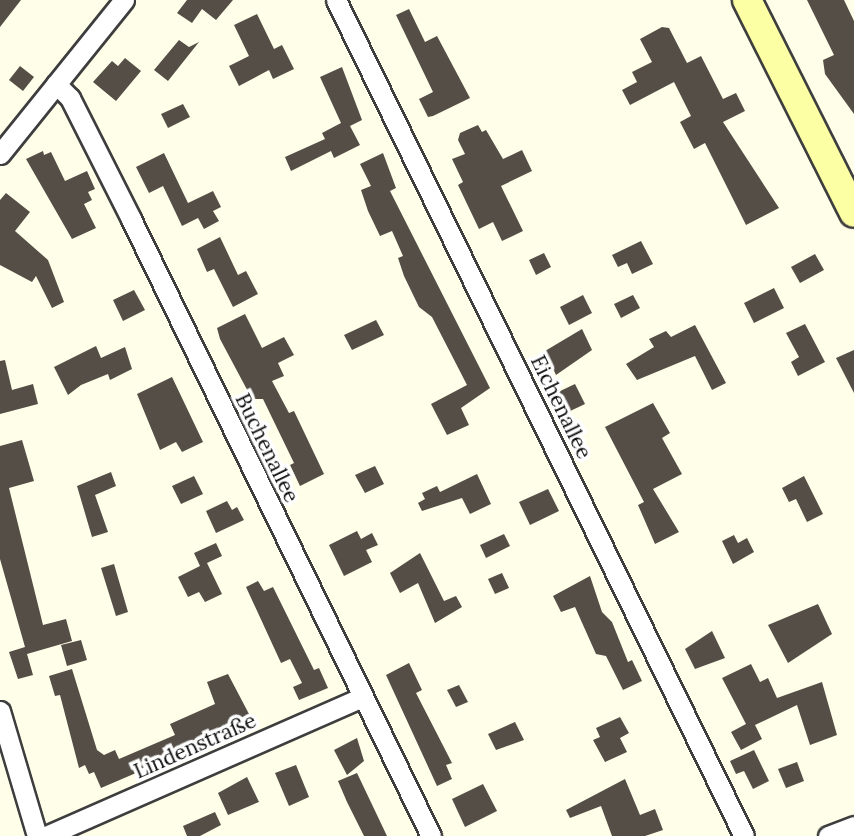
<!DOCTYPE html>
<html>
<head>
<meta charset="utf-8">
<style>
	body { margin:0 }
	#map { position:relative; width:854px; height:836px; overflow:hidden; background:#fffee9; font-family:Lora,serif }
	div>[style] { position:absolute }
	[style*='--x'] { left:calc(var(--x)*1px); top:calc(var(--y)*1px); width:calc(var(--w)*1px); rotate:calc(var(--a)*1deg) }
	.building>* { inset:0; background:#544e47 }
	.roads { filter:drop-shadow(2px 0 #3e3e3e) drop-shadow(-2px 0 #3e3e3e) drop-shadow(0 2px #3e3e3e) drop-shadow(0 -2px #3e3e3e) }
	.street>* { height:19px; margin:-9.5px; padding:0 9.5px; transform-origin:9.5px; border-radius:9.5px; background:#fff }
	.secondary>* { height:28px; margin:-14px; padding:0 14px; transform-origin:14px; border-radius:14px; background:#fdffa4 }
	span { translate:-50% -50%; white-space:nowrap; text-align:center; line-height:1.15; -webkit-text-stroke:7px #fff; paint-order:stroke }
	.street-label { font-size:21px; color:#0b0b0b }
</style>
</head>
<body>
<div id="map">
	<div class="building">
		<i style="clip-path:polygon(0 0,21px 0,0 27px)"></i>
		<i style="clip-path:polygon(187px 0,233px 0,216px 20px,202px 9px,192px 23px,177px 13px)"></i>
		<i style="clip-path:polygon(807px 0,844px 0,854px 21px,854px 114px,825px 74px,823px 60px,834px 55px)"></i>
		<i style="clip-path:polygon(409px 9px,425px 42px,437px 36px,470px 98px,433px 116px,428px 117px,419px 99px,433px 92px,396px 15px)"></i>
		<i style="clip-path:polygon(257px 14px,274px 49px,282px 45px,294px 69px,273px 79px,269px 70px,239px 86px,229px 66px,249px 56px,234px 25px)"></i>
		<i style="clip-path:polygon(662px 27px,669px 28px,687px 63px,701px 56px,723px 99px,736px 93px,745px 111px,723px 122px,779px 208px,746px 225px,705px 143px,694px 149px,680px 122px,691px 116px,674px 82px,630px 105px,622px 90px,637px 82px,632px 72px,652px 62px,640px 39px)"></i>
		<i style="clip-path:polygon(179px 40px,189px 47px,199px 42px,168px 81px,154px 70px)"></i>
		<i style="clip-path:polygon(125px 58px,141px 71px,116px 101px,93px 82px,112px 61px,118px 66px)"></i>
		<i style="clip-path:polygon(20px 66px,34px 77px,23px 91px,9px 80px)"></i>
		<i style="clip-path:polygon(342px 67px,362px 120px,350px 126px,360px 145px,334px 158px,331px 151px,291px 171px,285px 157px,325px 139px,322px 133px,341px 123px,320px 77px)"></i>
		<i style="clip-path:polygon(183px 104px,190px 117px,168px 128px,161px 114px)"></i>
		<i style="clip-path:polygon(478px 125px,482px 132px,486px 130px,503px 159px,522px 150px,532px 171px,501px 186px,523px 231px,502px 241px,493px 222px,479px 229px,458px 185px,463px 182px,452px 159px,465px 154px,458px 140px,460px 133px)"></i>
		<i style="clip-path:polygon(43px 151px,44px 155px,51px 152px,65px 181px,87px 171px,95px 189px,88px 192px,92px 200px,84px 204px,96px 228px,72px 239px,26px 159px)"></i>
		<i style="clip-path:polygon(164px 153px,188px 203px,213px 191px,221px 207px,213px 211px,219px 221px,204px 229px,198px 218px,182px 226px,163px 186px,149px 193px,136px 167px)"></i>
		<i style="clip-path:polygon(383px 153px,396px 188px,390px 191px,490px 388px,461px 408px,469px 425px,447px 435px,431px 404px,467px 385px,432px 317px,419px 307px,404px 276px,398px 258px,403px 256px,392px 231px,380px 236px,368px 211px,361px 190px,371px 186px,360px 164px)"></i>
		<i style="clip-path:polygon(6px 193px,30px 212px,15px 231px,48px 260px,64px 302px,52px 308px,36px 276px,32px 282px,0 265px,0 200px)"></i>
		<i style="clip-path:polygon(220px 237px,238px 275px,246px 271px,258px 294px,233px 307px,214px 269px,207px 272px,197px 249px)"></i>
		<i style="clip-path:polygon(641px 241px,653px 264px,632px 274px,627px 263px,618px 267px,612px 255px)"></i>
		<i style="clip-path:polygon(544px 253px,551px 267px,536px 275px,529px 260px)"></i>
		<i style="clip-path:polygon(815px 254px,824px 270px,800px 283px,791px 267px)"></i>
		<i style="clip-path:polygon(774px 288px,784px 308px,754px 323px,744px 303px)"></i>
		<i style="clip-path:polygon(134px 290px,145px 310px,123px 321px,113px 300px)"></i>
		<i style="clip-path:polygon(583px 295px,592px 313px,569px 325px,560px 307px)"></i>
		<i style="clip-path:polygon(633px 295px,640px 308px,621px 318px,614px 304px)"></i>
		<i style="clip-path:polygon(245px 314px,262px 348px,284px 337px,294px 355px,278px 363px,284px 376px,272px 381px,289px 413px,294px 411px,324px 474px,300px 486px,290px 465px,294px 463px,263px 399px,252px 399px,220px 339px,217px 328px)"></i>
		<i style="clip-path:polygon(376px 320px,384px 335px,352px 350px,344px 335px)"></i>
		<i style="clip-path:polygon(805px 324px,825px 362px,798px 376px,791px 362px,799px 357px,786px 333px)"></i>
		<i style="clip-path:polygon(695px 325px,726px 383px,712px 390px,695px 356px,637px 380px,626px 364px,654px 347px,649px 339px,666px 331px,671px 337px)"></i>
		<i style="clip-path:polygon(582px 329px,592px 350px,556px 375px,545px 351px)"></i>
		<i style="clip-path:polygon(96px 346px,101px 358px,125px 347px,132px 369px,110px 380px,108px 374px,81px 385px,68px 395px,54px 367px)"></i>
		<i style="clip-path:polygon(854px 350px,854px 393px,836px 358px)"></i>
		<i style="clip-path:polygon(5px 360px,12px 390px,33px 384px,38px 404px,0 414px,0 361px)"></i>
		<i style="clip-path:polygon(172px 377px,203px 442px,182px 452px,176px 442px,160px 450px,137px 394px)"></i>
		<i style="clip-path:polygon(575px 384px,585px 404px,566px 413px,556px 393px)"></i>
		<i style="clip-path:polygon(653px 403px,670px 433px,662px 438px,682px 474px,653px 489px,679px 532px,655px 544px,638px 505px,644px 502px,605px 427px)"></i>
		<i style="clip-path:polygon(22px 440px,34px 481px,9px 488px,43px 625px,66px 619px,72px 641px,27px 654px,33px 675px,18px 679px,9px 652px,25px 647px,0 559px,0 446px)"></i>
		<i style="clip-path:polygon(375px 466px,384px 484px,365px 493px,355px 475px)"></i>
		<i style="clip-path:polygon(111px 472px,116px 486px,95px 495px,108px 532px,92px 537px,77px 486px)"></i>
		<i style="clip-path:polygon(477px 474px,491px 504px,470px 514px,462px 498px,422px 511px,418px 503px,425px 499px,422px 493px,437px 486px,440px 492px)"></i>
		<i style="clip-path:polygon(194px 476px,203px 494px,181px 504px,172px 486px)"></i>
		<i style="clip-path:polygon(804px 476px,823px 514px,807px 522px,796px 499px,789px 502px,782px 488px)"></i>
		<i style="clip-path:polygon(548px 489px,559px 511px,530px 525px,519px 502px)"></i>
		<i style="clip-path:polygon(227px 501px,232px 510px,237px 507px,244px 520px,216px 533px,206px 511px)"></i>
		<i style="clip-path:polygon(357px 531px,361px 539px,372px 533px,378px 545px,366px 550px,372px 562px,344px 576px,329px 545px)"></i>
		<i style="clip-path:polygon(504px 534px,510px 546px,486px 558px,480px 545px)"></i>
		<i style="clip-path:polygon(734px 535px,738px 543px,747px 538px,754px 552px,733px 564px,722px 541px)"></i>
		<i style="clip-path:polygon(216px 543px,222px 556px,207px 563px,222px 594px,205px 602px,199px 592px,188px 597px,178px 577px,200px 566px,194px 553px)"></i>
		<i style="clip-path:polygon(420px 553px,444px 601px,456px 596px,462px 607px,435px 623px,418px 583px,400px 593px,390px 573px)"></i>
		<i style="clip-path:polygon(114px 564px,128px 612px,116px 616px,101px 568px)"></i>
		<i style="clip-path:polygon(502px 573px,509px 588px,495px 594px,488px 579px)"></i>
		<i style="clip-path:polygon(590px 576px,602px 612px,612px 622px,628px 662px,632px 660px,642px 681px,623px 690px,606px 656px,596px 654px,575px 607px,561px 612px,553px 596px)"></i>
		<i style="clip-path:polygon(258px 581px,264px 591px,273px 587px,314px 670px,319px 668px,328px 688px,299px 700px,293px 687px,302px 683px,290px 659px,281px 663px,246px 587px)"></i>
		<i style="clip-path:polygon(818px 604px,832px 634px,788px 663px,768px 625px)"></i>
		<i style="clip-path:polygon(712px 631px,725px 658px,695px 669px,685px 649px)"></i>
		<i style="clip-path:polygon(81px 640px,87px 660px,67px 666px,61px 645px)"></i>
		<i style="clip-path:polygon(409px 663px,422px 690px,416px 693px,452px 763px,446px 765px,452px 779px,437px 786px,386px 675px)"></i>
		<i style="clip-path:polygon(751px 664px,760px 682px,768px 678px,777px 698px,822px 682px,837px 735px,810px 745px,797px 705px,755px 725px,762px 739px,741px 750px,731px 732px,746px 724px,722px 678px)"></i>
		<i style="clip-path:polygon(72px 669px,97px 750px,104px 755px,115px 750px,119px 759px,175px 735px,170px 724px,215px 704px,207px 682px,228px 674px,249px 714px,162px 756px,164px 761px,101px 788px,94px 772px,89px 774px,85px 765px,79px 768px,60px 695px,55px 696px,49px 676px)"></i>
		<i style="clip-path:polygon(459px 685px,468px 702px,456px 707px,447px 690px)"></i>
		<i style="clip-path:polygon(620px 717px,629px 733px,620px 738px,627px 752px,605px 762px,593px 740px,600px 737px,596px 728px)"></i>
		<i style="clip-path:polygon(515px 722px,524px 740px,496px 750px,488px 734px)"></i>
		<i style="clip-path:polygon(357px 738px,364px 761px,347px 775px,334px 750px)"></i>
		<i style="clip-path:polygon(754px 750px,769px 781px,753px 789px,744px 771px,736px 774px,730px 761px)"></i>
		<i style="clip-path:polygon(797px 762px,804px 781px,786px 788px,778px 769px)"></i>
		<i style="clip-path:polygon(296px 765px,309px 797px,289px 806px,275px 773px)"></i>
		<i style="clip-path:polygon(357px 773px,387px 836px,364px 836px,347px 802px,338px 781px)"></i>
		<i style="clip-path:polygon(247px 777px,259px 802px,228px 815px,218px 793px)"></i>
		<i style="clip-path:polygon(625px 779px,640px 815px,655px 809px,663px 830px,645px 836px,612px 836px,601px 806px,570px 818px,566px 810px)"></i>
		<i style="clip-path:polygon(483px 784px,497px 811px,465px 827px,452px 799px)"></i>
		<i style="clip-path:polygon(215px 812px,221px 825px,200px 836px,187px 836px,183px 826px)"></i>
	</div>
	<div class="roads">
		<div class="street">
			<i style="--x:336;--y:0;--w:930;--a:63.99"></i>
			<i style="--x:56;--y:84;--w:20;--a:45"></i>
			<i style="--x:70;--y:98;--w:136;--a:63.2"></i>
			<i style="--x:131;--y:219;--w:686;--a:64.07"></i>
			<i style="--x:0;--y:154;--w:198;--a:-51.2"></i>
			<i style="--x:0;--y:711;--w:130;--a:73.5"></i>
			<i style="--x:46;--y:836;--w:346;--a:-23.7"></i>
			<i style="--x:828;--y:836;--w:28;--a:-21"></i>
		</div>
		<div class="secondary">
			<i style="--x:747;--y:0;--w:238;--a:63.3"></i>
		</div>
	</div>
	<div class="street-label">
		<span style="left:561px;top:407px;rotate:64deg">Eichenallee</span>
		<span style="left:267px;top:448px;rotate:64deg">Buchenallee</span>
		<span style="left:195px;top:746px;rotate:-24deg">Lindenstraße</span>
	</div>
</div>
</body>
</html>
